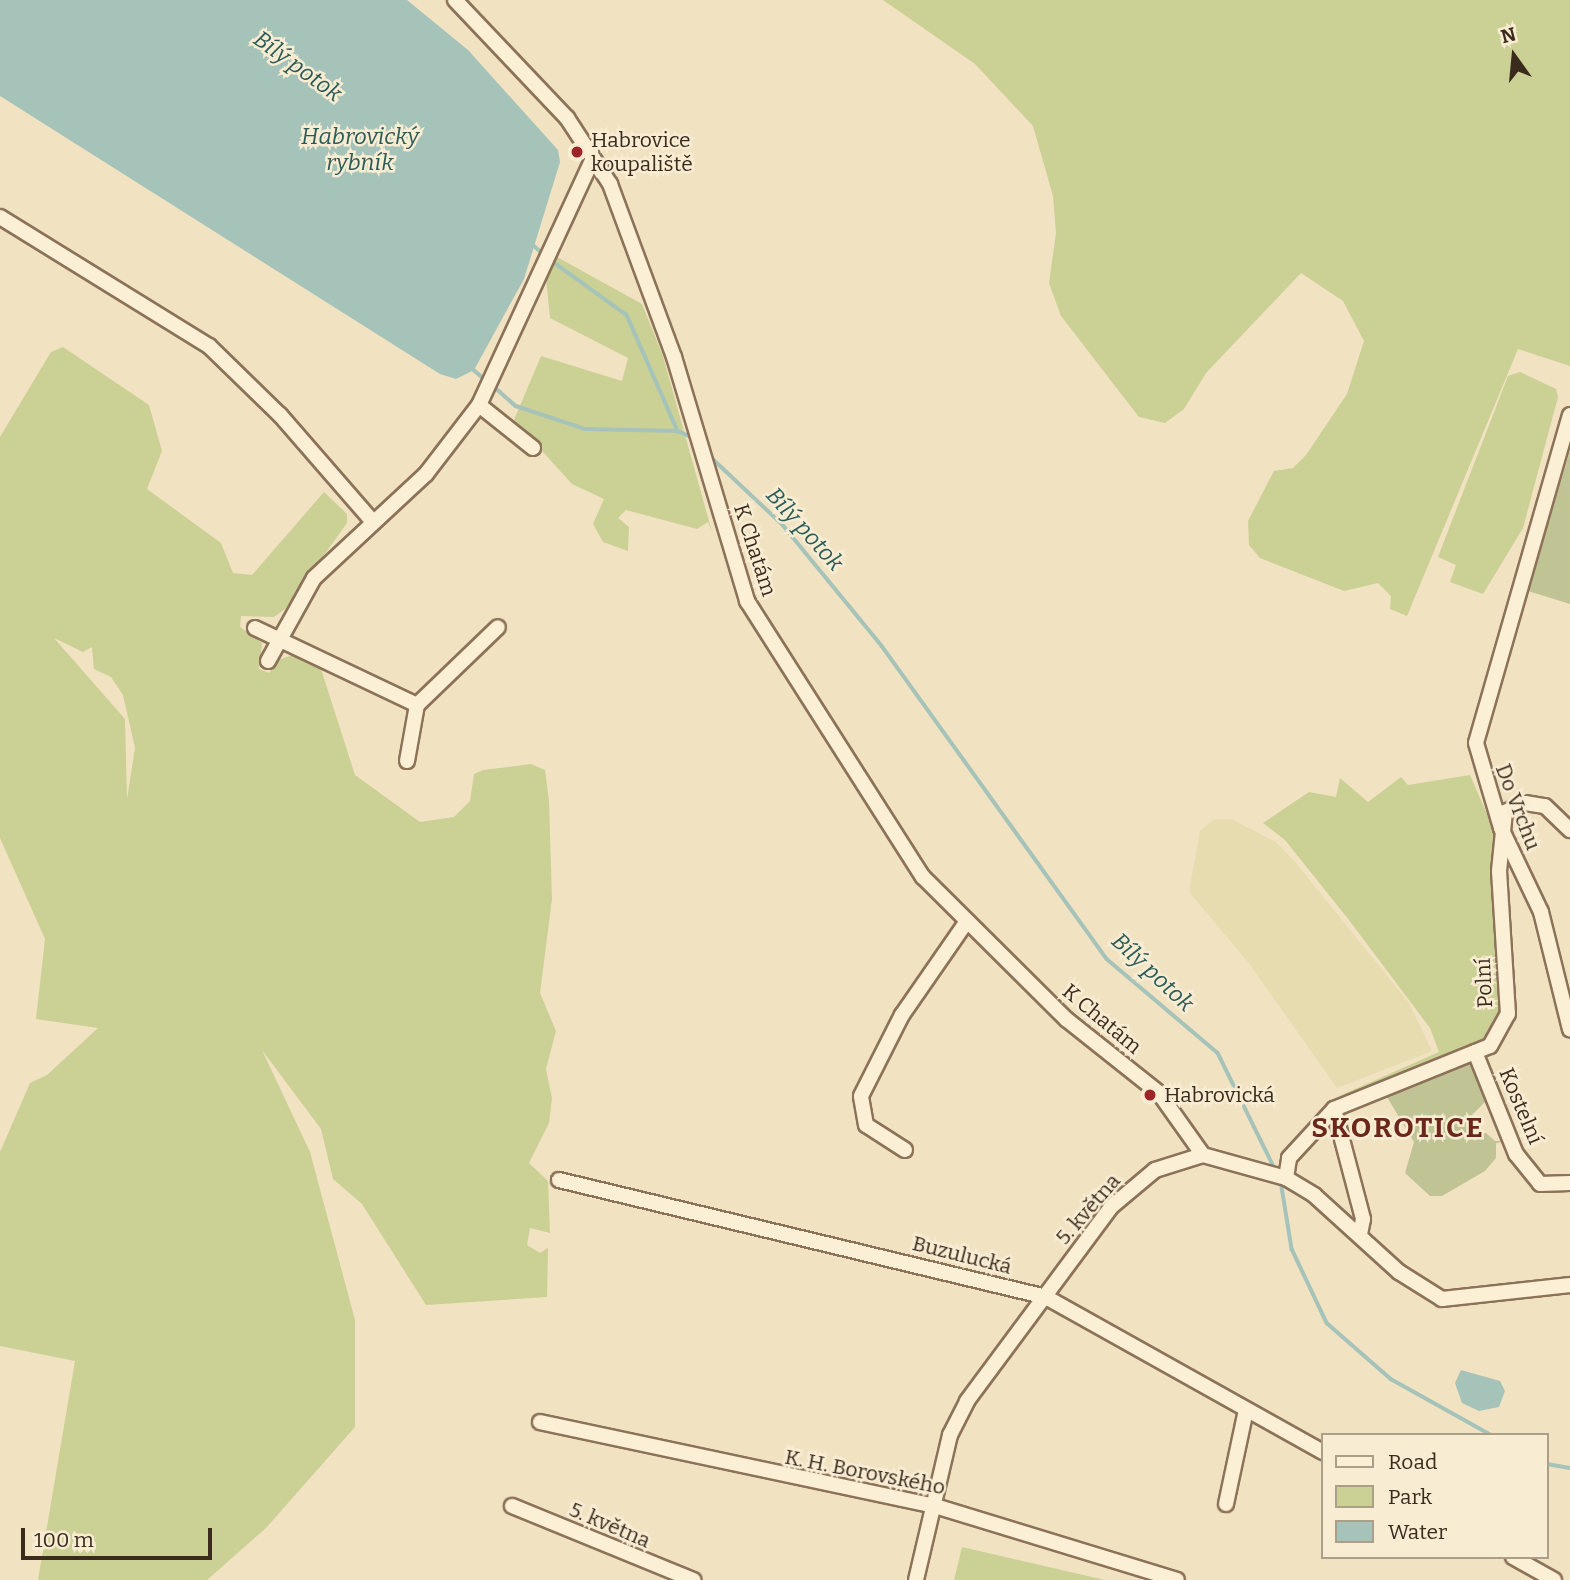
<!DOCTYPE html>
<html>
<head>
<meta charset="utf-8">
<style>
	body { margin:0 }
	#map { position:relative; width:1570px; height:1580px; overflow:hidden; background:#f1e2c2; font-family:Bitter,serif }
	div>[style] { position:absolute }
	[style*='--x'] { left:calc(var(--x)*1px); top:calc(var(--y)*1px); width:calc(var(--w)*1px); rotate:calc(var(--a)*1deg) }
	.farmland>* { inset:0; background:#e7dcaf }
	.green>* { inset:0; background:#cbd095 }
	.cemetery>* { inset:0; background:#c0c495 }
	.water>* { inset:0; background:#a5c3b9 }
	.stream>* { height:3.5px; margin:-1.75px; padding:0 1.75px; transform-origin:1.75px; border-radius:1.75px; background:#a5c3b9 }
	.roads { filter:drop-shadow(2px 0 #8c7258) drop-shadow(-2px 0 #8c7258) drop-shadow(0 2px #8c7258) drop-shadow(0 -2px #8c7258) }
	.minor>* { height:14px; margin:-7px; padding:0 7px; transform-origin:7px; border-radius:7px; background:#fbefd6 }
	.dots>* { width:19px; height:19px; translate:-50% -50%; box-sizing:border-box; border:4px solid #f8ecd3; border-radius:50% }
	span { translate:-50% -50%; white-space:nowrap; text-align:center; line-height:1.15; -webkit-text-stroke:5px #f8ecd3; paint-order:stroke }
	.poi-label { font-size:21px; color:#3b2b1d }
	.left { translate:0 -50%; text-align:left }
	.street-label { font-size:21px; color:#3b2b1d }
	.water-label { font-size:23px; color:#2b5c57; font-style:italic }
	.district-label { font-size:28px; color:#6b281a; font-weight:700; letter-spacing:2px }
	.legend { position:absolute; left:1321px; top:1433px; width:228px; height:126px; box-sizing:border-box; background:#f8ecd3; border:2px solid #ac9f8a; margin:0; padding:9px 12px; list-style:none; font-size:21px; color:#3b2b1d }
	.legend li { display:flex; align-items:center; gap:14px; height:35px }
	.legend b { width:35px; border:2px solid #ac9f8a }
	.north { position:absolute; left:1479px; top:21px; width:70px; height:70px; -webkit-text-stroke:5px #f8ecd3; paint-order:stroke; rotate:345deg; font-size:19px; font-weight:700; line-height:28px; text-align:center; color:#3b2b1d }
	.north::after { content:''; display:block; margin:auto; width:24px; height:32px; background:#3b2b1d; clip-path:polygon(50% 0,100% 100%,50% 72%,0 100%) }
	.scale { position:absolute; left:21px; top:1528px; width:191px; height:32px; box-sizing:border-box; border:4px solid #3b2b1d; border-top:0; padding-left:9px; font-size:21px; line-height:24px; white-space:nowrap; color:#3b2b1d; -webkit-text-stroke:5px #f8ecd3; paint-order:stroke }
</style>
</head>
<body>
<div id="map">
	<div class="farmland">
		<i style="clip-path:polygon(1231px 819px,1276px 842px,1296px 863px,1409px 1003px,1432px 1051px,1337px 1088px,1248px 962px,1189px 892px,1200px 831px,1213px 820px)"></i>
	</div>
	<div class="green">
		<i style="clip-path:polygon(883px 0,1570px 0,1570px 366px,1518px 349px,1407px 616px,1390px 609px,1391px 596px,1378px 583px,1344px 591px,1260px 558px,1249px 545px,1248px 521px,1274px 471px,1293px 468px,1306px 455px,1347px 394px,1364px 341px,1343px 301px,1301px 273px,1206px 373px,1184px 409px,1165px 423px,1139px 417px,1061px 316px,1049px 283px,1056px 233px,1053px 196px,1033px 126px,975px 64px)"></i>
		<i style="clip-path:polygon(557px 257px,642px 304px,663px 356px,712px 532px,708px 522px,697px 529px,626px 510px,618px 518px,629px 527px,628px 551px,603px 542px,593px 524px,604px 499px,572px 484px,514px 420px,541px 356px,622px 381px,628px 358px,550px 318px,546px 278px)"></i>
		<i style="clip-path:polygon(evenodd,63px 347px,149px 405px,162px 451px,147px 489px,221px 543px,233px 573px,252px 575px,324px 492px,347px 514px,347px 523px,285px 609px,274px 617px,241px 616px,240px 627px,262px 643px,259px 669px,269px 673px,278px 660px,293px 655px,321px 669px,355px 775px,420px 822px,454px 817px,470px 801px,474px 774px,483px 770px,531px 764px,545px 770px,549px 801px,552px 899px,540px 993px,556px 1031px,546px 1069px,552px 1098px,549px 1123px,529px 1163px,548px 1181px,550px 1233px,530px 1228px,527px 1245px,540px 1253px,548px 1248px,547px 1297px,426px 1305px,362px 1204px,333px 1179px,321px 1129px,262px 1050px,310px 1152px,355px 1320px,355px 1427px,266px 1528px,207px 1580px,38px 1580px,75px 1361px,0 1346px,0 1152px,30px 1083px,47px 1075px,98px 1028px,36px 1019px,45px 939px,0 838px,0 437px,51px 352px,63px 347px,54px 638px,83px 652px,92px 647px,94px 669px,111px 677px,123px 695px,135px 748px,127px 799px,125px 719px,54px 638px)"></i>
		<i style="clip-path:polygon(1520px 372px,1556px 389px,1558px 397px,1523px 528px,1483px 594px,1450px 582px,1456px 565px,1438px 557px,1508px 376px)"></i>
		<i style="clip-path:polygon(1470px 775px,1493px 828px,1502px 1015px,1486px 1044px,1337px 1097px,1439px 1052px,1430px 1028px,1349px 920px,1285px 840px,1263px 823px,1309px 792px,1336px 797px,1340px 778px,1368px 802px,1401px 777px,1408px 785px)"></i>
		<i style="clip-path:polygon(962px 1547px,1105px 1580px,954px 1580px)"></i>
	</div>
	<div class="cemetery">
		<i style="clip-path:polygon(1570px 451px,1570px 604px,1528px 591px)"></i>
		<i style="clip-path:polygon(1473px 1057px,1489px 1098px,1469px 1118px,1495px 1141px,1508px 1141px,1496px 1143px,1496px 1158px,1485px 1171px,1442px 1196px,1430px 1196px,1405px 1173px,1414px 1142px,1384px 1092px)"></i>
	</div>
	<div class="water">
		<i style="clip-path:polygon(0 0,407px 0,468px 50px,558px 150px,560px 162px,524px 279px,474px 370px,456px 379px,440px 374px,0 96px)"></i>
		<i style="clip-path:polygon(1461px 1370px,1500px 1381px,1505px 1391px,1499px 1407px,1479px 1411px,1462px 1403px,1455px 1383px)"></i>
	</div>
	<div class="stream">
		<i style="--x:531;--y:243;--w:12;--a:42"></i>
		<i style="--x:556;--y:264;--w:87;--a:35.7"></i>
		<i style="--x:627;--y:315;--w:127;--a:66.3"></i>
		<i style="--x:678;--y:431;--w:12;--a:24"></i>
		<i style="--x:474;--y:370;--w:9;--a:41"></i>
		<i style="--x:498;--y:390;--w:24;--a:42"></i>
		<i style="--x:516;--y:406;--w:73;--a:18.4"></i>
		<i style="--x:585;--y:429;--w:93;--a:1.2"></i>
		<i style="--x:713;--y:459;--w:96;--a:43.3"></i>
		<i style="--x:783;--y:525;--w:156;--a:50.7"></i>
		<i style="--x:882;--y:646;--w:385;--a:54.3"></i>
		<i style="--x:1107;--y:959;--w:145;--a:40.3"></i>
		<i style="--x:1218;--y:1053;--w:131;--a:63.8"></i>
		<i style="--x:1281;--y:1181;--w:69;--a:80.8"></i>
		<i style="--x:1292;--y:1249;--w:82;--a:64.7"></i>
		<i style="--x:1327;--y:1323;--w:85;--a:41.2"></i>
		<i style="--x:1391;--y:1379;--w:115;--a:29.2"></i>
		<i style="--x:1547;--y:1464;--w:23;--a:10"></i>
	</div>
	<div class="roads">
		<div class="minor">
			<i style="--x:455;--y:0;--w:163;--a:46.5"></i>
			<i style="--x:567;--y:118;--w:79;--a:56.9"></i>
			<i style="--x:610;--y:184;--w:184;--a:69.7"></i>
			<i style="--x:674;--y:357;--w:255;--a:73.3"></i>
			<i style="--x:747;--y:601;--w:327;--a:57.5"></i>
			<i style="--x:923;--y:877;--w:202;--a:44.8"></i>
			<i style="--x:1066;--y:1019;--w:119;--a:38.5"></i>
			<i style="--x:1159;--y:1093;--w:76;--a:54.6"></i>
			<i style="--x:0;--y:217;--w:246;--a:31.7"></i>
			<i style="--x:209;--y:346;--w:99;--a:44.2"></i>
			<i style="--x:280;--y:415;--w:140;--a:49"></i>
			<i style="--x:1570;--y:415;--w:341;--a:106"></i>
			<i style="--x:1476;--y:743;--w:89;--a:73.6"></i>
			<i style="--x:1501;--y:828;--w:93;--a:64.5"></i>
			<i style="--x:1541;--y:912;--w:121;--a:76.1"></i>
			<i style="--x:533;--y:448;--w:69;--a:-141.5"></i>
			<i style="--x:479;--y:405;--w:270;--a:-65.2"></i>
			<i style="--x:255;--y:628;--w:179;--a:25.4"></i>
			<i style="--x:268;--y:661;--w:95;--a:-61"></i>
			<i style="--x:314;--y:578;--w:153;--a:-42.9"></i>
			<i style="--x:426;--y:474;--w:87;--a:-52.5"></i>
			<i style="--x:407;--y:761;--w:57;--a:-79.9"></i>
			<i style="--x:417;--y:705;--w:112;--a:-43.9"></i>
			<i style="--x:1475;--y:1052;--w:110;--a:68.1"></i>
			<i style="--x:1516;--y:1154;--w:38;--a:51"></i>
			<i style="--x:1540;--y:1184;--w:30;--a:-2"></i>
			<i style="--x:1334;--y:1109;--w:114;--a:75.2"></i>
			<i style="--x:1363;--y:1219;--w:15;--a:101"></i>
			<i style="--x:905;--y:1150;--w:46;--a:-147.3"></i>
			<i style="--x:866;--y:1125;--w:29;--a:-100"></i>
			<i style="--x:861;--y:1096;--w:91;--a:-63.2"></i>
			<i style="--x:902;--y:1015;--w:114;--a:-55.3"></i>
			<i style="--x:1286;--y:1178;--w:20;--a:-81"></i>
			<i style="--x:1289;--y:1158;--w:67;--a:-47.4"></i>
			<i style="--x:1334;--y:1109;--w:168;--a:-22"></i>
			<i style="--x:1490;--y:1046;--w:37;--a:-61"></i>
			<i style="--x:1508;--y:1014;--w:143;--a:-93.6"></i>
			<i style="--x:1499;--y:871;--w:59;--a:-84.2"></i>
			<i style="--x:1505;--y:812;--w:22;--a:-24"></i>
			<i style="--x:1525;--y:803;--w:20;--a:9"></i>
			<i style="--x:1545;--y:806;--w:35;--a:44"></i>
			<i style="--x:559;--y:1180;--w:499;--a:13.5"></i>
			<i style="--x:1044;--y:1296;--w:320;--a:29.2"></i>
			<i style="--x:540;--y:1422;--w:401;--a:12"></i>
			<i style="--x:932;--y:1505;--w:256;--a:17"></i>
			<i style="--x:1226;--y:1504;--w:96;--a:-78"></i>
			<i style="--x:512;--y:1506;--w:196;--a:22.2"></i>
			<i style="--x:1513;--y:1557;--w:47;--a:29.3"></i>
			<i style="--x:916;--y:1580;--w:149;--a:-76.8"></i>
			<i style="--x:950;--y:1435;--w:38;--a:-63"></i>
			<i style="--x:967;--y:1401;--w:242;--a:-53.4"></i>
			<i style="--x:1111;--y:1207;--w:57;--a:-40.1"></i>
			<i style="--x:1155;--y:1170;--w:50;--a:-17.4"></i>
			<i style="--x:1203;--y:1155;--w:86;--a:15.5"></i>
			<i style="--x:1286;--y:1178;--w:33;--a:31"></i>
			<i style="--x:1314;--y:1195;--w:115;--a:42.2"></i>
			<i style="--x:1399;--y:1272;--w:51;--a:32.1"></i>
			<i style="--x:1442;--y:1299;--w:129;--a:-6.2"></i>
		</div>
	</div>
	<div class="dots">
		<i style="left:577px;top:152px;background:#9f2429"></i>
		<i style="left:1150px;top:1095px;background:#9f2429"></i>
	</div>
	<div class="poi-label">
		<span class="left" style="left:591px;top:152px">Habrovice<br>koupaliště</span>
		<span class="left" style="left:1164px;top:1095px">Habrovická</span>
	</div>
	<div class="street-label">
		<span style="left:755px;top:550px;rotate:72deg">K Chatám</span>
		<span style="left:1518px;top:807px;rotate:69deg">Do Vrchu</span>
		<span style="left:1484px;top:983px;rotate:-93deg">Polní</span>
		<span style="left:1102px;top:1019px;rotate:40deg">K Chatám</span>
		<span style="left:1521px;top:1106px;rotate:67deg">Kostelní</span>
		<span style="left:1088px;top:1209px;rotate:-49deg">5. května</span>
		<span style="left:962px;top:1255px;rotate:14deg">Buzulucká</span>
		<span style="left:865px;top:1472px;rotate:11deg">K. H. Borovského</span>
		<span style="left:610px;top:1525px;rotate:23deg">5. května</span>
	</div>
	<div class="water-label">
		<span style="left:298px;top:66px;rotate:36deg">Bílý potok</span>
		<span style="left:360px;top:149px">Habrovický<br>rybník</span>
		<span style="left:805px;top:529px;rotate:48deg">Bílý potok</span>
		<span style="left:1153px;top:972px;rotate:43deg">Bílý potok</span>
	</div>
	<div class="district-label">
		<span style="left:1398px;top:1128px">SKOROTICE</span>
	</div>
	<ul class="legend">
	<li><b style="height:9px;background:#fbefd6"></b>Road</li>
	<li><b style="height:19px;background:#cbd095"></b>Park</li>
	<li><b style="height:19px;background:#a5c3b9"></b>Water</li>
	</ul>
	<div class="north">N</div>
	<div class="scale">100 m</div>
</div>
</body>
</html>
